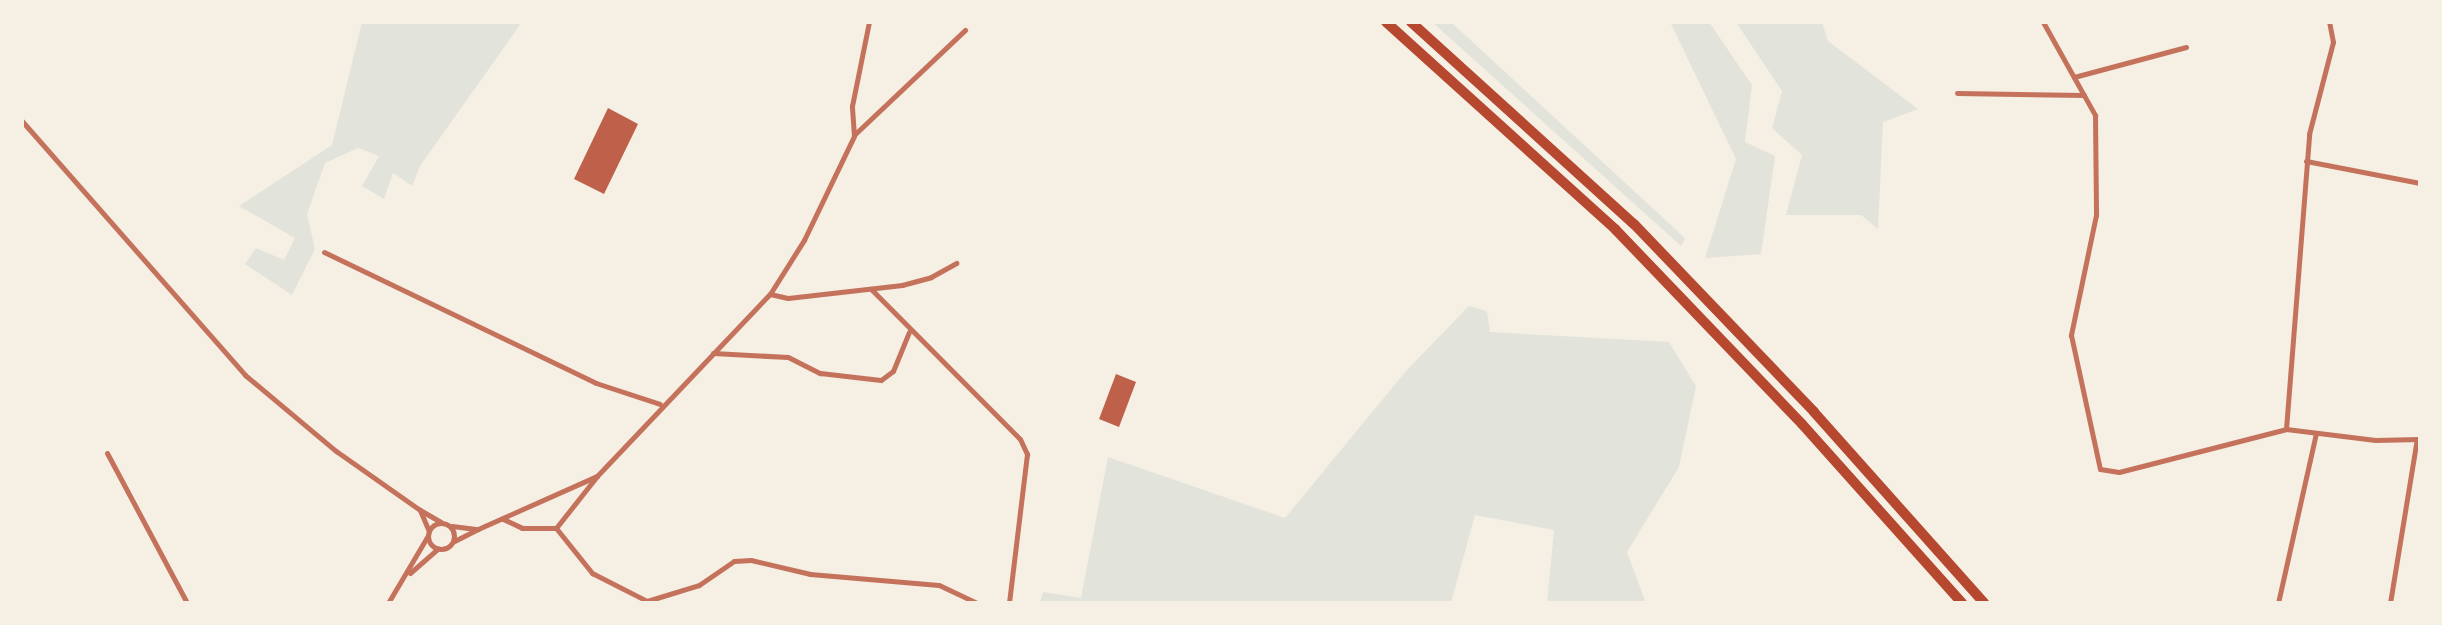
<!DOCTYPE html>
<html>
<head>
<meta charset="utf-8">
<style>
	body { margin:0 }
	#map { position:relative; width:2442px; height:625px; overflow:hidden; background:#f6efe4; font-family:Quicksand,sans-serif }
	div>[style] { position:absolute }
	[style*='--x'] { left:calc(var(--x)*1px); top:calc(var(--y)*1px); width:calc(var(--w)*1px); rotate:calc(var(--a)*1deg) }
	.green>* { inset:0; background:#e2e4dc }
	.building>* { inset:0; background:#bf614a }
	.minor>* { height:5px; margin:-2.5px; padding:0 2.5px; transform-origin:2.5px; border-radius:2.5px; background:#c5725c }
	.minor>.ring { margin:-2.5px; padding:0; box-sizing:content-box; background:none; border:5px solid #c5725c; border-radius:50% }
	.motorway>* { height:10px; margin:-5px; padding:0 5px; transform-origin:5px; border-radius:5px; background:#b5482f }
	span { translate:-50% -50%; white-space:nowrap; text-align:center; line-height:1.15; -webkit-text-stroke:8px #f6efe4; paint-order:stroke }
	.frame { position:absolute; inset:0; border:24px solid #f6efe4; pointer-events:none }
</style>
</head>
<body>
<div id="map">
	<div class="green">
		<i style="clip-path:polygon(362px 22px,522px 22px,420px 166px,412px 186px,393px 173px,384px 199px,362px 186px,379px 156px,358px 148px,325px 163px,307px 214px,315px 249px,292px 295px,245px 264px,256px 248px,284px 260px,295px 238px,239px 206px,332px 145px)"></i>
		<i style="clip-path:polygon(1432px 22px,1451px 22px,1685px 238px,1681px 246px)"></i>
		<i style="clip-path:polygon(1670px 22px,1709px 22px,1752px 85px,1745px 142px,1775px 156px,1761px 254px,1705px 258px,1736px 159px)"></i>
		<i style="clip-path:polygon(1736px 22px,1822px 22px,1828px 41px,1918px 109px,1883px 122px,1878px 229px,1861px 215px,1786px 215px,1802px 155px,1772px 128px,1782px 91px)"></i>
		<i style="clip-path:polygon(1469px 306px,1487px 311px,1490px 332px,1669px 342px,1696px 386px,1679px 467px,1627px 552px,1646px 603px,1547px 603px,1554px 530px,1475px 515px,1451px 603px,1040px 603px,1043px 592px,1081px 598px,1108px 457px,1285px 518px,1406px 371px)"></i>
	</div>
	<div class="building">
		<i style="clip-path:polygon(608px 108px,638px 124px,604px 194px,574px 179px)"></i>
		<i style="clip-path:polygon(1116px 374px,1136px 382px,1119px 427px,1099px 419px)"></i>
	</div>
	<div class="minor">
		<i style="--x:2043;--y:22;--w:107;--a:60.8"></i>
		<i style="--x:2095;--y:115;--w:100;--a:89.4"></i>
		<i style="--x:2096;--y:215;--w:123;--a:101.8"></i>
		<i style="--x:2071;--y:335;--w:137;--a:77.8"></i>
		<i style="--x:2100;--y:469;--w:19;--a:9"></i>
		<i style="--x:2119;--y:472;--w:172;--a:-14.4"></i>
		<i style="--x:2286;--y:429;--w:90;--a:7"></i>
		<i style="--x:2375;--y:440;--w:45;--a:-1.3"></i>
		<i style="--x:2074;--y:77;--w:116;--a:-15"></i>
		<i style="--x:1957;--y:93;--w:127;--a:0.9"></i>
		<i style="--x:22;--y:121;--w:338;--a:48.7"></i>
		<i style="--x:245;--y:375;--w:119;--a:39.9"></i>
		<i style="--x:336;--y:451;--w:103;--a:35.1"></i>
		<i style="--x:854;--y:135;--w:153;--a:-43.4"></i>
		<i style="--x:2306;--y:161;--w:116;--a:10.9"></i>
		<i style="--x:324;--y:252;--w:302;--a:25.7"></i>
		<i style="--x:596;--y:383;--w:67;--a:18.2"></i>
		<i style="--x:871;--y:289;--w:211;--a:45.2"></i>
		<i style="--x:1020;--y:439;--w:17;--a:65"></i>
		<i style="--x:1027;--y:454;--w:150;--a:96.9"></i>
		<i style="--x:770;--y:294;--w:64;--a:-57.8"></i>
		<i style="--x:804;--y:240;--w:115;--a:-64.3"></i>
		<i style="--x:854;--y:136;--w:30;--a:-94"></i>
		<i style="--x:852;--y:106;--w:86;--a:-78.6"></i>
		<i style="--x:713;--y:353;--w:75;--a:3.1"></i>
		<i style="--x:788;--y:357;--w:36;--a:27"></i>
		<i style="--x:820;--y:373;--w:61;--a:6.5"></i>
		<i style="--x:881;--y:380;--w:15;--a:-37"></i>
		<i style="--x:893;--y:371;--w:42;--a:-67.7"></i>
		<i style="--x:2286;--y:429;--w:296;--a:-85.5"></i>
		<i style="--x:2309;--y:134;--w:95;--a:-75.4"></i>
		<i style="--x:2333;--y:42;--w:20;--a:-101"></i>
		<i style="--x:107;--y:453;--w:170;--a:61.9"></i>
		<i style="--x:503;--y:519;--w:21;--a:25"></i>
		<i style="--x:522;--y:528;--w:34;--a:0"></i>
		<i style="--x:556;--y:528;--w:58;--a:51.3"></i>
		<i style="--x:592;--y:573;--w:62;--a:27"></i>
		<i style="--x:647;--y:601;--w:54;--a:-17.1"></i>
		<i style="--x:699;--y:585;--w:42;--a:-34.4"></i>
		<i style="--x:734;--y:561;--w:17;--a:-3"></i>
		<i style="--x:751;--y:560;--w:61;--a:13.3"></i>
		<i style="--x:810;--y:574;--w:129;--a:4.9"></i>
		<i style="--x:939;--y:585;--w:42;--a:25.3"></i>
		<i class="ring" style="left:428px;top:523px;width:21px;height:21px"></i>
		<i style="--x:452;--y:526;--w:26;--a:7"></i>
		<i style="--x:478;--y:529;--w:27;--a:153"></i>
		<i style="--x:556;--y:528;--w:66;--a:-51.7"></i>
		<i style="--x:428;--y:529;--w:21;--a:-113"></i>
		<i style="--x:420;--y:510;--w:24;--a:30"></i>
		<i style="--x:478;--y:529;--w:130;--a:-24"></i>
		<i style="--x:597;--y:476;--w:251;--a:-46.5"></i>
		<i style="--x:770;--y:294;--w:18;--a:13"></i>
		<i style="--x:788;--y:298;--w:115;--a:-6.5"></i>
		<i style="--x:902;--y:285;--w:30;--a:-15"></i>
		<i style="--x:931;--y:277;--w:29;--a:-29"></i>
		<i style="--x:410;--y:573;--w:37;--a:-41"></i>
		<i style="--x:388;--y:603;--w:77;--a:-59.4"></i>
		<i style="--x:2278;--y:603;--w:174;--a:-77.4"></i>
		<i style="--x:2390;--y:603;--w:166;--a:-80.7"></i>
	</div>
	<div class="motorway">
		<i style="--x:1386;--y:22;--w:309;--a:42.1"></i>
		<i style="--x:1615;--y:229;--w:270;--a:46.2"></i>
		<i style="--x:1802;--y:424;--w:240;--a:48.2"></i>
		<i style="--x:1411;--y:22;--w:301;--a:42.2"></i>
		<i style="--x:1634;--y:224;--w:260;--a:46.2"></i>
		<i style="--x:1814;--y:412;--w:256;--a:48.3"></i>
	</div>
	<div class="frame"></div>
</div>
</body>
</html>
